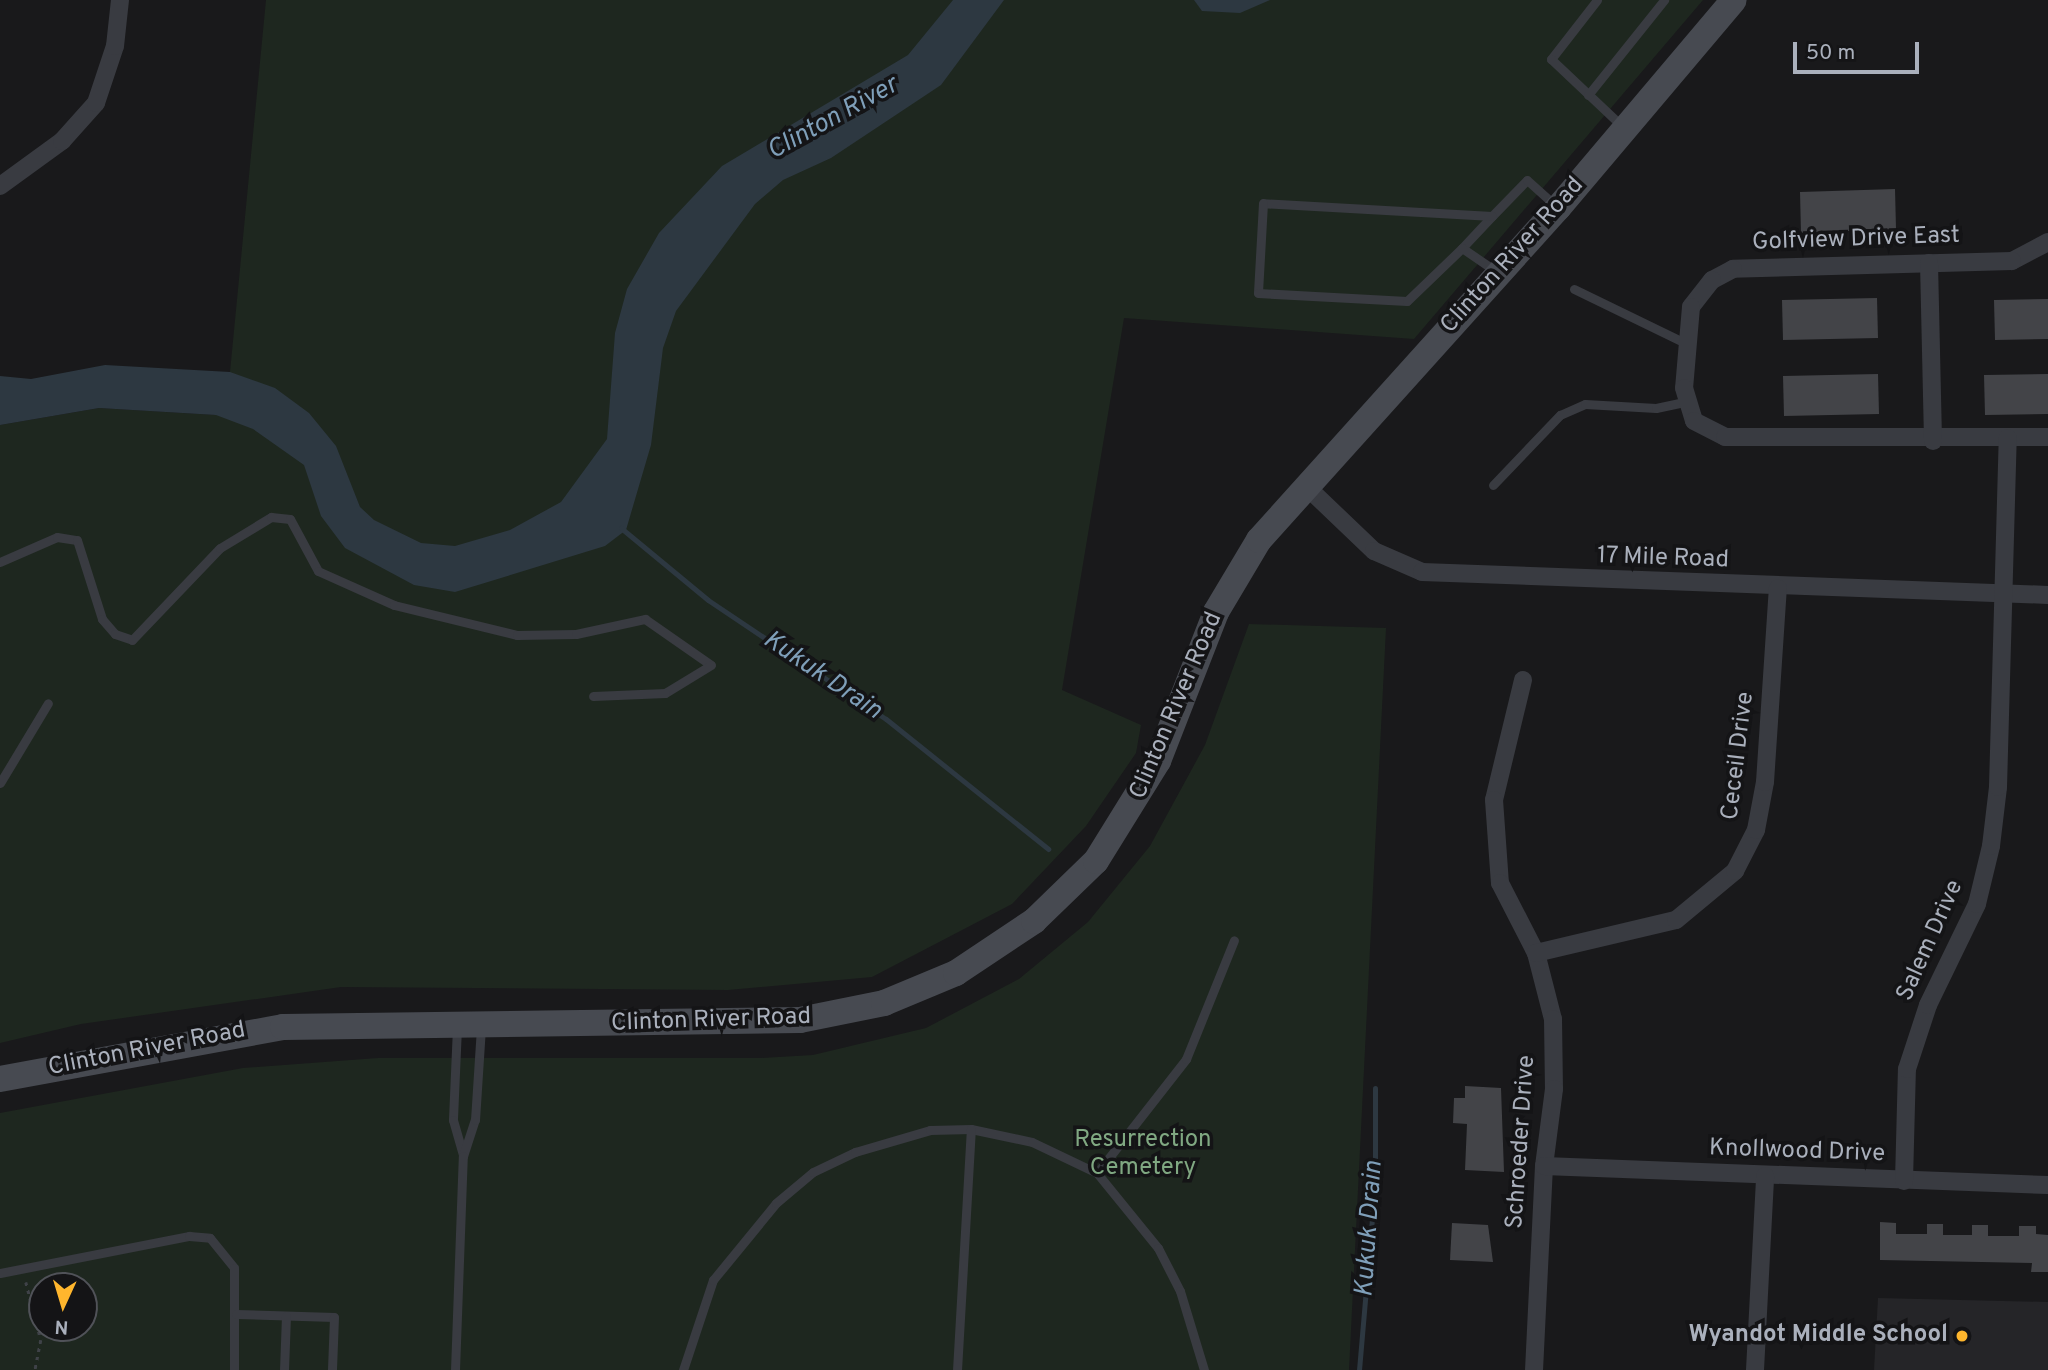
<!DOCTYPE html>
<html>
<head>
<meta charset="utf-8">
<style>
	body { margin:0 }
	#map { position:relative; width:2048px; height:1370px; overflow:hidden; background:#19191b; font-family:Overpass,sans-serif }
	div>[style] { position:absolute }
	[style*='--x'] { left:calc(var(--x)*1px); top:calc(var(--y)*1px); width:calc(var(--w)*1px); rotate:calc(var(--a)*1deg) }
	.built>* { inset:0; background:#252528 }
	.green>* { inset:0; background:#1e271f }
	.water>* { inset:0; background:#2d3841 }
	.stream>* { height:5px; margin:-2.5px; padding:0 2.5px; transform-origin:2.5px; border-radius:2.5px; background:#2d3841 }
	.building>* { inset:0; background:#434448 }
	.path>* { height:2.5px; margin-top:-1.25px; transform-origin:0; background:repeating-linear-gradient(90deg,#3f4248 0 3.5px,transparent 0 8.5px) }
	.lane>* { height:9px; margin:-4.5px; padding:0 4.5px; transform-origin:4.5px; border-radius:4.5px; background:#393b41 }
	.street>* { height:18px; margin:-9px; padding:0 9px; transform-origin:9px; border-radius:9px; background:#393b41 }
	.secondary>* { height:26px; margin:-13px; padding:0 13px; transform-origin:13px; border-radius:13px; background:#474a51 }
	.dots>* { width:19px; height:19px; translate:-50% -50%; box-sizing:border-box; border:4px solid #141416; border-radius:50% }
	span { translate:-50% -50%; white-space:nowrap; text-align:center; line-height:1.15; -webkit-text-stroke:7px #141416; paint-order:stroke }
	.street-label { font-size:24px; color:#aab0bc }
	.park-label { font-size:24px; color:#80a882 }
	.poi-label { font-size:24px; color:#aab0bc; font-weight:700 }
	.right { translate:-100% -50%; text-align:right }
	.water-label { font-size:26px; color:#7f9fb9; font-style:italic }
	.north { position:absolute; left:28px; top:1272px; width:70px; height:70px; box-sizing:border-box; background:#141416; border:2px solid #505258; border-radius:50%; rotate:184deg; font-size:19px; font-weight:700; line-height:28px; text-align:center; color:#aab0bc }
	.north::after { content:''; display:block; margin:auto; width:24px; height:32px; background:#ffb62d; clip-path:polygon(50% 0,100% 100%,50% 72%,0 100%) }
	.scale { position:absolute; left:1793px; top:42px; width:126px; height:32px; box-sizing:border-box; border:4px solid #aab0bc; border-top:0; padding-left:9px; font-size:21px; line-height:24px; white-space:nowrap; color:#aab0bc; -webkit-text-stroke:5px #141416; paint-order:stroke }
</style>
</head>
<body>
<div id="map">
	<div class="built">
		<i style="clip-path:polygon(1878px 1298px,2048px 1302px,2048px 1370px,1874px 1370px)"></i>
	</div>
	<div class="green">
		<i style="clip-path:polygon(266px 0,1703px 0,1414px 339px,1124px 318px,1062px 690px,1141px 725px,1136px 753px,1086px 826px,1012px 904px,872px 977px,728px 990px,341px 987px,81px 1024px,0 1043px,0 425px,99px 408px,216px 415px,230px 372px)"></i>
		<i style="clip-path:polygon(evenodd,1249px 624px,1386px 628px,1349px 1370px,0 1370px,0 1113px,243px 1068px,378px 1058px,760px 1058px,813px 1055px,926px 1028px,1019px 979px,1088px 922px,1150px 846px,1205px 745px,1249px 624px,42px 1286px,84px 1286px,84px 1328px,42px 1328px,42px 1286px)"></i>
	</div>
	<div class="water">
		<i style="clip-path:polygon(953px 0,1004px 0,941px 85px,831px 158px,783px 180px,755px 204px,676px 311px,663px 348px,651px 445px,626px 530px,605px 546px,455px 592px,414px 585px,345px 548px,321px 516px,304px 465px,253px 429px,216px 415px,99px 408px,0 425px,0 376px,31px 379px,105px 365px,230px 372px,275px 388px,309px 413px,336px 446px,360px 507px,374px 520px,421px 543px,455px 546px,510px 530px,561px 502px,607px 439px,615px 333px,627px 289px,659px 233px,722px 166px,908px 55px)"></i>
		<i style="clip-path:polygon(1194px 0,1270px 0,1240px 13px,1202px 11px)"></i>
	</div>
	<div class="stream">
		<i style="--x:621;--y:528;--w:113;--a:39.6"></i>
		<i style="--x:708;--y:600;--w:214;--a:33.8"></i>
		<i style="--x:886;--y:719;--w:208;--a:38.7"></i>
		<i style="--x:1359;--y:1370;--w:186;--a:-85.1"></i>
		<i style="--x:1375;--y:1185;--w:97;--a:-90"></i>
	</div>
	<div class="building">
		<i style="clip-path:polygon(1895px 189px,1896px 229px,1801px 233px,1800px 192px)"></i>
		<i style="clip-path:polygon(1877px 298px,1878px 338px,1783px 340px,1782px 300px)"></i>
		<i style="clip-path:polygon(2048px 299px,2048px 339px,1995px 340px,1994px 300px)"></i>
		<i style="clip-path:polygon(1878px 374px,1879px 414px,1784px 416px,1783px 376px)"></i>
		<i style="clip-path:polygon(2048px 374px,2048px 414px,1985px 415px,1984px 375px)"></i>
		<i style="clip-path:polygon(1465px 1086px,1501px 1088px,1504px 1172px,1465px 1170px,1467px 1124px,1453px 1123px,1454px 1098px,1465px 1098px)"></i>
		<i style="clip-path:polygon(1880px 1222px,1896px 1223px,1896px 1234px,1927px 1234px,1927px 1224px,1943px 1224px,1943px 1235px,1972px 1235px,1972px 1225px,1988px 1225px,1988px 1236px,2019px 1236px,2019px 1226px,2036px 1226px,2036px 1234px,2048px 1235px,2048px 1272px,2031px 1272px,2032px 1263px,1880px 1260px)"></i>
		<i style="clip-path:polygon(1452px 1223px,1488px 1225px,1493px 1262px,1450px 1260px)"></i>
	</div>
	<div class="path">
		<i style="--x:26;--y:1282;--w:60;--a:75.5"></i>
		<i style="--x:41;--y:1340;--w:31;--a:101"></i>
	</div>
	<div class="lane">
		<i style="--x:1597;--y:0;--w:75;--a:127.9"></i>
		<i style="--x:1551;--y:59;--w:99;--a:43.4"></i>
		<i style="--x:1588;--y:95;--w:122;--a:-51.3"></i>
		<i style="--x:1492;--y:216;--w:50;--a:-45.8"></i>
		<i style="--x:1527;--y:180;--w:40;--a:42"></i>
		<i style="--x:1462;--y:248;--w:44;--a:-46.8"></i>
		<i style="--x:1492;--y:216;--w:229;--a:-176.8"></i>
		<i style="--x:1263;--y:203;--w:90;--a:93.2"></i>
		<i style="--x:1258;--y:293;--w:149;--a:3.1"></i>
		<i style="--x:1407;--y:301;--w:76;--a:-43.9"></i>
		<i style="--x:1462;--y:248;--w:42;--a:34.4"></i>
		<i style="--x:1574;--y:289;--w:123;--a:25.9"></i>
		<i style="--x:1493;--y:485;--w:97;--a:-46.3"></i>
		<i style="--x:1560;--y:415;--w:27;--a:-24"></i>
		<i style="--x:1585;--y:404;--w:71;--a:3.2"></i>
		<i style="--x:1656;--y:408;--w:30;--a:-12"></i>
		<i style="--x:0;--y:562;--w:62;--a:-23.7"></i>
		<i style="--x:57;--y:537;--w:20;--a:9"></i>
		<i style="--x:77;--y:540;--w:83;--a:72.4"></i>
		<i style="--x:102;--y:619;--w:20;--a:49"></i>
		<i style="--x:115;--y:634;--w:18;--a:19"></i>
		<i style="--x:132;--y:640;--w:127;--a:-46.3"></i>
		<i style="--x:220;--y:548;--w:60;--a:-31.3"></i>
		<i style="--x:271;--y:517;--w:19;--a:6"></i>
		<i style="--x:290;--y:519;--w:59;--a:61.7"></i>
		<i style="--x:318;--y:571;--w:83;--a:24.1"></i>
		<i style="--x:394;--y:605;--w:127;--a:13.7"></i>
		<i style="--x:517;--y:635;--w:59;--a:-1"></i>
		<i style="--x:576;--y:634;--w:71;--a:-12.3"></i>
		<i style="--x:645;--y:619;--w:80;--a:34.9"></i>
		<i style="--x:711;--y:665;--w:54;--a:148.7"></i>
		<i style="--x:665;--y:693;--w:72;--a:177.6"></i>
		<i style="--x:0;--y:783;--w:93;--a:-59"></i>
		<i style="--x:457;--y:1027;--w:93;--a:92.5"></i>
		<i style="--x:453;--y:1120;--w:37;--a:74"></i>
		<i style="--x:463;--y:1156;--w:38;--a:-72"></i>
		<i style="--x:475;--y:1120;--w:94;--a:-86.3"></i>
		<i style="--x:1097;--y:1173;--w:145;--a:-52"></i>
		<i style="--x:1186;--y:1059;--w:128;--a:-68"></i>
		<i style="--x:0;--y:1273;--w:193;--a:-11.1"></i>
		<i style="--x:189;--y:1236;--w:21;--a:5"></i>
		<i style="--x:210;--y:1238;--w:38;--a:51"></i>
		<i style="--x:234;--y:1268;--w:102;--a:90"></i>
		<i style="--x:236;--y:1314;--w:98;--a:1.8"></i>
		<i style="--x:334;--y:1317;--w:53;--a:92.2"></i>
		<i style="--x:284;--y:1370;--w:54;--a:-87.9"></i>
		<i style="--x:455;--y:1370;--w:214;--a:-87.9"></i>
		<i style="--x:683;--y:1370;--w:95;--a:-71.6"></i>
		<i style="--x:713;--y:1280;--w:99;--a:-50.7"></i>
		<i style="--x:776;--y:1203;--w:48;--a:-40"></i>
		<i style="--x:813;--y:1172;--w:47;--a:-25.5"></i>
		<i style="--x:855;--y:1152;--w:78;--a:-16.3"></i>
		<i style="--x:930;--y:1130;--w:41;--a:-1.4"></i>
		<i style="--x:971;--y:1129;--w:62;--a:12"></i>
		<i style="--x:1032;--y:1142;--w:72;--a:25.5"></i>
		<i style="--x:1097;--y:1173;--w:97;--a:50.9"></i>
		<i style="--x:1158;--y:1248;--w:48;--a:62.9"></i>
		<i style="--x:1180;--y:1291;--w:83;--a:73.1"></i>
		<i style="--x:957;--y:1370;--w:241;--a:-86.7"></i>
	</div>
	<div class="street">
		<i style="--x:0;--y:186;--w:77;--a:-36"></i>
		<i style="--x:62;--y:141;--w:51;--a:-48.2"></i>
		<i style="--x:96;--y:103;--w:60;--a:-71.6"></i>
		<i style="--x:115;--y:46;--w:46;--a:-83.8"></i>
		<i style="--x:2048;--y:242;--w:41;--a:152.2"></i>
		<i style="--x:2012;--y:261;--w:279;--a:178.4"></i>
		<i style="--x:1733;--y:269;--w:24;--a:152"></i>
		<i style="--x:1712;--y:280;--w:34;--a:128"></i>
		<i style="--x:1691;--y:307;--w:81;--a:94.9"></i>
		<i style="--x:1684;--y:388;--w:34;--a:73"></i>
		<i style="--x:1694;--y:421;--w:35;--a:27"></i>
		<i style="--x:1725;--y:437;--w:323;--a:0"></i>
		<i style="--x:1929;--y:263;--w:178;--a:88.7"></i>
		<i style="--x:1307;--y:487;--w:93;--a:43.7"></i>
		<i style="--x:1374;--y:551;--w:52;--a:23.6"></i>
		<i style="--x:1422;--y:572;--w:626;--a:2.1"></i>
		<i style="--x:1523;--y:680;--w:123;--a:103.6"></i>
		<i style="--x:1494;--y:800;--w:83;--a:85.9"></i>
		<i style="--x:1500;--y:883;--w:79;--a:62.8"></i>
		<i style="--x:1536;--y:953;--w:68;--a:75.6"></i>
		<i style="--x:1553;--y:1019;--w:70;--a:89.2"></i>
		<i style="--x:1554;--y:1089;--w:78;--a:97.4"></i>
		<i style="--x:1544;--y:1166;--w:204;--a:92.8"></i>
		<i style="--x:1536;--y:953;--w:144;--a:-13.3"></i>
		<i style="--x:1676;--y:920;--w:77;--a:-39.7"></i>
		<i style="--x:1735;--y:871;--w:46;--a:-62.9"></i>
		<i style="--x:1756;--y:830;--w:49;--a:-79.4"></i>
		<i style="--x:1765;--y:782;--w:194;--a:-86.2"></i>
		<i style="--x:1544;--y:1166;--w:504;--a:2.16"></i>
		<i style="--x:1904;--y:1181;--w:112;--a:-88.5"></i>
		<i style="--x:1907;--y:1069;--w:67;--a:-71.8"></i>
		<i style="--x:1928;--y:1005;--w:112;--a:-64.1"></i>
		<i style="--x:1977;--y:904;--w:60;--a:-76.4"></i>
		<i style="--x:1991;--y:846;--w:59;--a:-83.2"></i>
		<i style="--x:1998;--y:787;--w:349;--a:-88.4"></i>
		<i style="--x:1755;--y:1370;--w:194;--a:-87"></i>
	</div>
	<div class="secondary">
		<i style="--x:0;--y:1079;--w:288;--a:-10.4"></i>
		<i style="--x:283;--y:1027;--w:517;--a:-0.78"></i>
		<i style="--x:800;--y:1020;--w:86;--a:-11.4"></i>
		<i style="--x:884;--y:1003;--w:78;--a:-22.6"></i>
		<i style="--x:956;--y:973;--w:94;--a:-33.7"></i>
		<i style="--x:1034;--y:921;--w:86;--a:-44.1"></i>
		<i style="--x:1096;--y:861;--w:118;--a:-58.2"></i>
		<i style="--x:1158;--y:761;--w:160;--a:-68.7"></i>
		<i style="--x:1216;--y:612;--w:84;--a:-59.2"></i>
		<i style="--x:1259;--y:540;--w:447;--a:-48"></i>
		<i style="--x:1558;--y:208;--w:272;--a:-49.8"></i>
	</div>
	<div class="dots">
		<i style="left:1962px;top:1336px;background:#ffb62d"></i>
	</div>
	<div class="street-label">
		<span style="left:1856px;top:240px;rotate:-2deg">Golfview Drive East</span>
		<span style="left:1513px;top:256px;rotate:-48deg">Clinton River Road</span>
		<span style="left:1663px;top:559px;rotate:2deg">17 Mile Road</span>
		<span style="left:1177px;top:706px;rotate:-67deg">Clinton River Road</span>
		<span style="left:1739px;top:756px;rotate:-83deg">Ceceil Drive</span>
		<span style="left:1931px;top:941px;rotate:-66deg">Salem Drive</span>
		<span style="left:711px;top:1021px;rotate:-2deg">Clinton River Road</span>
		<span style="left:147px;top:1050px;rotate:-11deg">Clinton River Road</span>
		<span style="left:1522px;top:1142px;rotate:-86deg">Schroeder Drive</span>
		<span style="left:1797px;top:1152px;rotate:2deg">Knollwood Drive</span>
	</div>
	<div class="park-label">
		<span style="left:1143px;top:1155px">Resurrection<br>Cemetery</span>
	</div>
	<div class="poi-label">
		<span class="right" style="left:1948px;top:1336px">Wyandot Middle School</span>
	</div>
	<div class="water-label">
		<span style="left:833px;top:119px;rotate:-29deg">Clinton River</span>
		<span style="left:822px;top:676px;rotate:34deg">Kukuk Drain</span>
		<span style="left:1370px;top:1229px;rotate:-86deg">Kukuk Drain</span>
	</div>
	<div class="north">N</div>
	<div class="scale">50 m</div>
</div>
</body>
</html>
